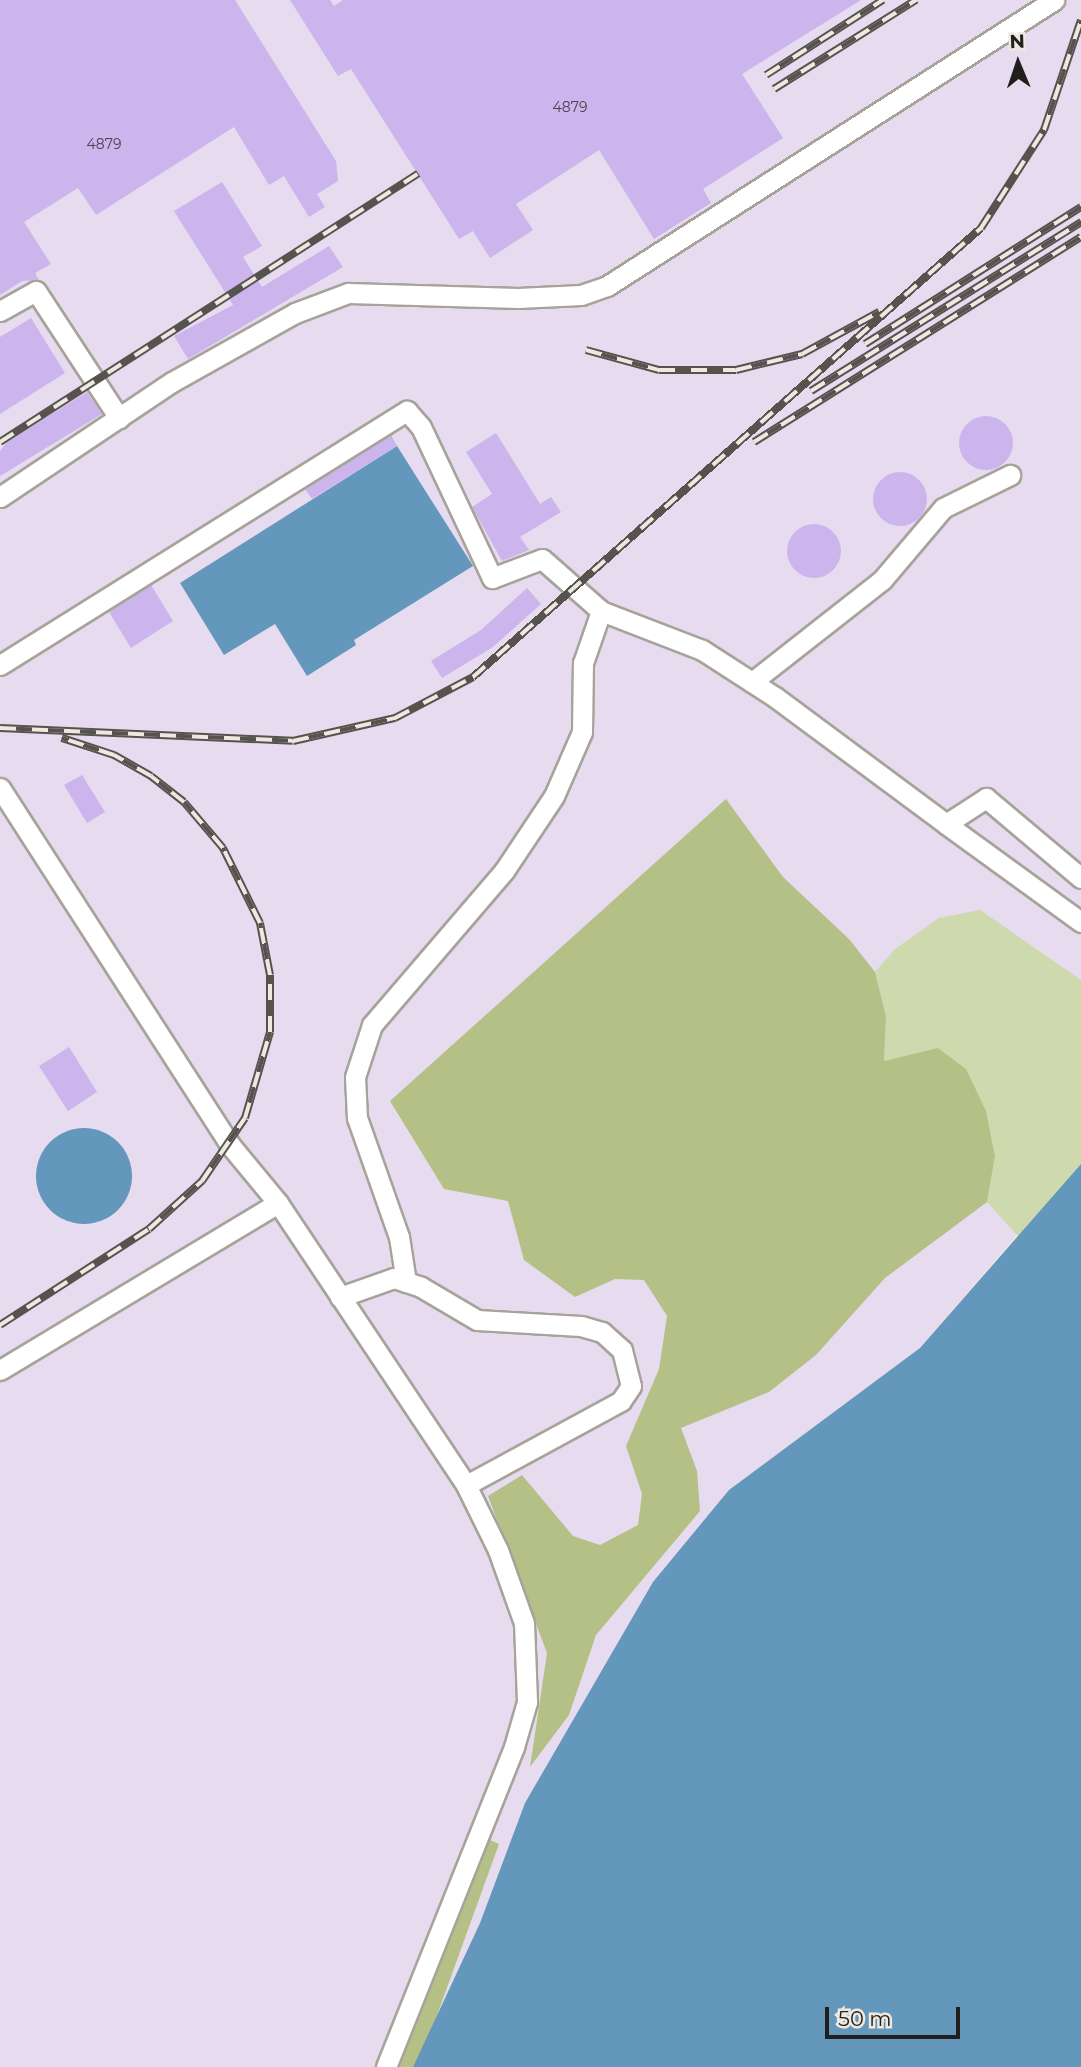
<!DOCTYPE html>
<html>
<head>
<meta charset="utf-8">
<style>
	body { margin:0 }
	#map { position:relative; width:1081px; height:2067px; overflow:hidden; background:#eee9e0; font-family:Montserrat,sans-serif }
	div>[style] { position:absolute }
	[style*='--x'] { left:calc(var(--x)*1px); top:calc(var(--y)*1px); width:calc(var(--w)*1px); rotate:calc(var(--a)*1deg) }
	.industrial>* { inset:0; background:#e6dbef }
	.green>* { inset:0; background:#cfd9ae }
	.forest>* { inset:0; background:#b4c086 }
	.water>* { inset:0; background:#6497bc }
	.round { border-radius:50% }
	.building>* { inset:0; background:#cbb5ec }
	.roads { filter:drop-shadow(2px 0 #a8a39a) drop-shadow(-2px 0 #a8a39a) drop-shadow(0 2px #a8a39a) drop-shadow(0 -2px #a8a39a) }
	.minor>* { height:19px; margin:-9.5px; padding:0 9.5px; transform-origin:9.5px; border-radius:9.5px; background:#fff }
	.rail>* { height:8px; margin-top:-4px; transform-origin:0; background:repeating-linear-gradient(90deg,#eee9e0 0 16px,#56534e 0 32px); box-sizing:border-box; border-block:2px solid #56534e }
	span { translate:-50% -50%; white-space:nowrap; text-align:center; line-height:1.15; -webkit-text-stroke:5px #eee9e0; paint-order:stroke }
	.number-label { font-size:14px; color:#4c4450 }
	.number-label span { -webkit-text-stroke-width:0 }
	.north { position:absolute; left:983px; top:28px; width:70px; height:70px; -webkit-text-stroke:5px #eee9e0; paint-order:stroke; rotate:358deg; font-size:19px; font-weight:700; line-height:28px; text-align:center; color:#211f1c }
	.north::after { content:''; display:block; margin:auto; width:24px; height:32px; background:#211f1c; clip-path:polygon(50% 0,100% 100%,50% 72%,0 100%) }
	.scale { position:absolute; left:825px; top:2007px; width:135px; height:32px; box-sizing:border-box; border:4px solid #211f1c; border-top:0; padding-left:9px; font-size:21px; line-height:24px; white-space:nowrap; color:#211f1c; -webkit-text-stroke:5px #eee9e0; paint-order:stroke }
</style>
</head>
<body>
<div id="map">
	<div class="industrial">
		<i style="clip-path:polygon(0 0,1081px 0,1081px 1159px,920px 1348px,729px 1490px,525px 1803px,480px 1923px,413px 2067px,0 2067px)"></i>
	</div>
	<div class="green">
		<i style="clip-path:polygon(980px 910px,1081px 980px,1081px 1164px,1019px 1237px,987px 1202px,995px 1156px,986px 1111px,938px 1048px,884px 1061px,886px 1016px,875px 972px,895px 949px,939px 918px)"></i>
	</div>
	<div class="forest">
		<i style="clip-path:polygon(726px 799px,783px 877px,849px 939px,875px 972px,886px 1016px,884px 1061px,938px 1048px,966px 1069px,986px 1111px,995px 1156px,987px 1202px,885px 1278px,816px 1355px,769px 1392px,681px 1428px,697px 1471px,700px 1511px,596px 1635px,569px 1715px,530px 1767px,547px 1653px,488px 1496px,522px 1475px,573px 1536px,600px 1545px,638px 1525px,642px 1494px,626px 1446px,659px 1369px,667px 1316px,644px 1280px,615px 1279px,575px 1297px,524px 1260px,508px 1201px,444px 1189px,390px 1101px)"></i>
		<i style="clip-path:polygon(488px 1839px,499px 1844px,427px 2043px,413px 2067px,393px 2067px,414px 2031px)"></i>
	</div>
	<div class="water">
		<i style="clip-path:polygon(397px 446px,473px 566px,354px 640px,356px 645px,307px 676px,275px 624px,224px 655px,180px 583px)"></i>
		<i class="round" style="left:36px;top:1128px;width:96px;height:96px"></i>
		<i style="clip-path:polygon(1081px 1164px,1081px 2067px,413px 2067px,480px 1923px,525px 1803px,653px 1582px,729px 1490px,920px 1348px)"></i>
	</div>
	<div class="building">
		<i style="clip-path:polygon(0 0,235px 0,336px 161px,338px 181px,317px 194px,325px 207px,309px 217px,284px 176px,269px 185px,234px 127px,96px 215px,78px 188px,24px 222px,51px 264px,35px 273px,39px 280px,22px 281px,0 295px)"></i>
		<i style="clip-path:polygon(290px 0,330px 0,334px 6px,343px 0,861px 0,742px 74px,783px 138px,703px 189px,711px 203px,654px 239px,599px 150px,516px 204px,533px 230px,490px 258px,473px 231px,459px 239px,351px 69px,338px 76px)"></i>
		<i style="clip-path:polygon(222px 182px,262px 246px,243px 257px,262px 287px,329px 246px,343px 267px,188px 359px,174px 336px,233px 305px,174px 211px)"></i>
		<i style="clip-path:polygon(31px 318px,65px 373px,0 414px,0 337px)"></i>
		<i style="clip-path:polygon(87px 392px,102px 414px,0 476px,0 451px,8px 441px)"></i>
		<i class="round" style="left:959px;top:416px;width:54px;height:54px"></i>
		<i style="clip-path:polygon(496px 433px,540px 504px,551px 497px,561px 512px,520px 537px,529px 550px,502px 561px,472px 507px,492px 494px,466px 452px)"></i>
		<i style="clip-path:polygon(391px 435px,397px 446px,312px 499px,305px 489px)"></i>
		<i class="round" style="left:873px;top:472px;width:54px;height:54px"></i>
		<i class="round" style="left:787px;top:524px;width:54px;height:54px"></i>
		<i style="clip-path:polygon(151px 585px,173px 621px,131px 648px,109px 612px)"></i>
		<i style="clip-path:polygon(527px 588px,541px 604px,493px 647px,442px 678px,431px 661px,481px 630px)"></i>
		<i style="clip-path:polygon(82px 775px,105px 812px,87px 823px,64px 785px)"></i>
		<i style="clip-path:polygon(69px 1047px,97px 1092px,68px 1111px,39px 1066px)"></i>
	</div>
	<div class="roads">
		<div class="minor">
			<i style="--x:0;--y:311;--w:41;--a:-29.1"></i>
			<i style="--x:36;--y:291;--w:152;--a:56.8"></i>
			<i style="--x:0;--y:497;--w:207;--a:-33.8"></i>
			<i style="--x:172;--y:382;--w:141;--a:-29.3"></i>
			<i style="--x:295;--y:313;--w:57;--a:-20.7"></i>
			<i style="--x:348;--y:293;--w:170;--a:1.7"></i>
			<i style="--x:518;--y:298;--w:63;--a:-2.7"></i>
			<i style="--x:581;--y:295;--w:28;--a:-19"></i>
			<i style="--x:607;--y:286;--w:531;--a:-32.61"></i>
			<i style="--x:0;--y:665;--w:480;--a:-32"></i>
			<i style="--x:407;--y:411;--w:21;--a:49"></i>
			<i style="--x:421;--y:427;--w:167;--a:64.8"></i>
			<i style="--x:492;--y:578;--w:53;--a:-20.8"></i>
			<i style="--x:542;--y:559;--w:79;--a:41.4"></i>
			<i style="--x:601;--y:611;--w:108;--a:21.1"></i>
			<i style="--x:702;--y:650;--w:87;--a:32.8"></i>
			<i style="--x:775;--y:697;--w:213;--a:36.6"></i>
			<i style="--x:946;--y:824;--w:48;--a:-33"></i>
			<i style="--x:986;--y:798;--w:124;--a:40.1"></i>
			<i style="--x:752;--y:682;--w:165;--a:-38.1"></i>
			<i style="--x:882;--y:580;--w:94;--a:-49.7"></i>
			<i style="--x:943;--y:508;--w:75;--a:-26.2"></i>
			<i style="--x:0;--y:788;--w:425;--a:57.2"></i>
			<i style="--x:230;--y:1145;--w:75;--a:50.4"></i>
			<i style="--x:278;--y:1203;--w:339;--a:56.3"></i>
			<i style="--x:466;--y:1485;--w:72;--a:63.8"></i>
			<i style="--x:498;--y:1550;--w:77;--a:70.4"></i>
			<i style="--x:524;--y:1623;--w:79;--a:87.8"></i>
			<i style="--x:527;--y:1702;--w:47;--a:106.1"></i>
			<i style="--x:514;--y:1747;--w:345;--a:111.8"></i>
			<i style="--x:946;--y:824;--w:167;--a:36"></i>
			<i style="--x:406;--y:1282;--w:46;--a:-98.8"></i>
			<i style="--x:399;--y:1237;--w:126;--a:-109.4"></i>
			<i style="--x:357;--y:1118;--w:41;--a:-92.8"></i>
			<i style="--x:355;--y:1077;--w:55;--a:-71.9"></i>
			<i style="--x:372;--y:1025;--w:203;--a:-49.4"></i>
			<i style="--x:504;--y:871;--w:90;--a:-56.3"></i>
			<i style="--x:554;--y:796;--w:70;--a:-66.4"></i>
			<i style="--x:582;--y:732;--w:69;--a:-89.2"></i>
			<i style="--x:583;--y:663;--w:55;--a:-70.9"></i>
			<i style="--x:340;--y:1297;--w:57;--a:-19.4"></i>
			<i style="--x:394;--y:1278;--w:28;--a:18"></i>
			<i style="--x:421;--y:1287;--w:65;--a:30.5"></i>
			<i style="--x:477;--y:1320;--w:104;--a:3.3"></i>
			<i style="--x:581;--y:1326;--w:22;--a:16"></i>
			<i style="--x:602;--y:1332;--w:27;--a:42"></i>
			<i style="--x:622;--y:1350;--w:37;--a:76"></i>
			<i style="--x:631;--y:1386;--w:18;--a:124"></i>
			<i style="--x:621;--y:1401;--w:176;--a:151.5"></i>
			<i style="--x:0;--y:1370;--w:324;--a:-31"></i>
		</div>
	</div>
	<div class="rail">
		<i style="--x:766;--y:75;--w:139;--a:-32.7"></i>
		<i style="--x:774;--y:89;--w:168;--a:-32.1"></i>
		<i style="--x:865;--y:344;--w:256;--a:-32.4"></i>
		<i style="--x:586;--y:350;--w:76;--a:15.3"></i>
		<i style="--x:659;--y:370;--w:77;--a:0"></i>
		<i style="--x:736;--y:370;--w:68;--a:-13.6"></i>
		<i style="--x:802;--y:354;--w:88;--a:-28.6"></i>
		<i style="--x:811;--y:391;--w:319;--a:-32"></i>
		<i style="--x:0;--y:442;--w:497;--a:-32.7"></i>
		<i style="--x:754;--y:442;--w:386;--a:-32.1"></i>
		<i style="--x:0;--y:728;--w:293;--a:2.5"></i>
		<i style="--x:293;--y:741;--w:105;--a:-12.7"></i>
		<i style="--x:395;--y:718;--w:88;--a:-27.7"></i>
		<i style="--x:473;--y:677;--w:678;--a:-41.47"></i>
		<i style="--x:981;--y:228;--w:117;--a:-57.3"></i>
		<i style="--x:1044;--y:130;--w:116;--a:-71.4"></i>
		<i style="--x:0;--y:1325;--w:177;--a:-32.8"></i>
		<i style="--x:149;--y:1229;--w:72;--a:-42.2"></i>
		<i style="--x:202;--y:1181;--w:76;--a:-55.7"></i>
		<i style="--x:245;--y:1118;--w:90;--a:-73.8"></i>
		<i style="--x:270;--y:1032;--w:57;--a:-90"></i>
		<i style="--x:270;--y:975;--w:53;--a:-100.9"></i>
		<i style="--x:260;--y:923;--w:84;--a:-116.3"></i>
		<i style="--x:223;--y:848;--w:60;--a:-130.3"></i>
		<i style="--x:184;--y:802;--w:42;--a:-141.8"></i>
		<i style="--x:151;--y:776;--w:43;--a:-150.4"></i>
		<i style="--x:114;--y:755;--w:55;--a:-161.9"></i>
	</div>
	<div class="number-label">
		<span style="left:570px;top:107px">4879</span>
		<span style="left:104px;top:144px">4879</span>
	</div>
	<div class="north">N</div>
	<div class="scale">50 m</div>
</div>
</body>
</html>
